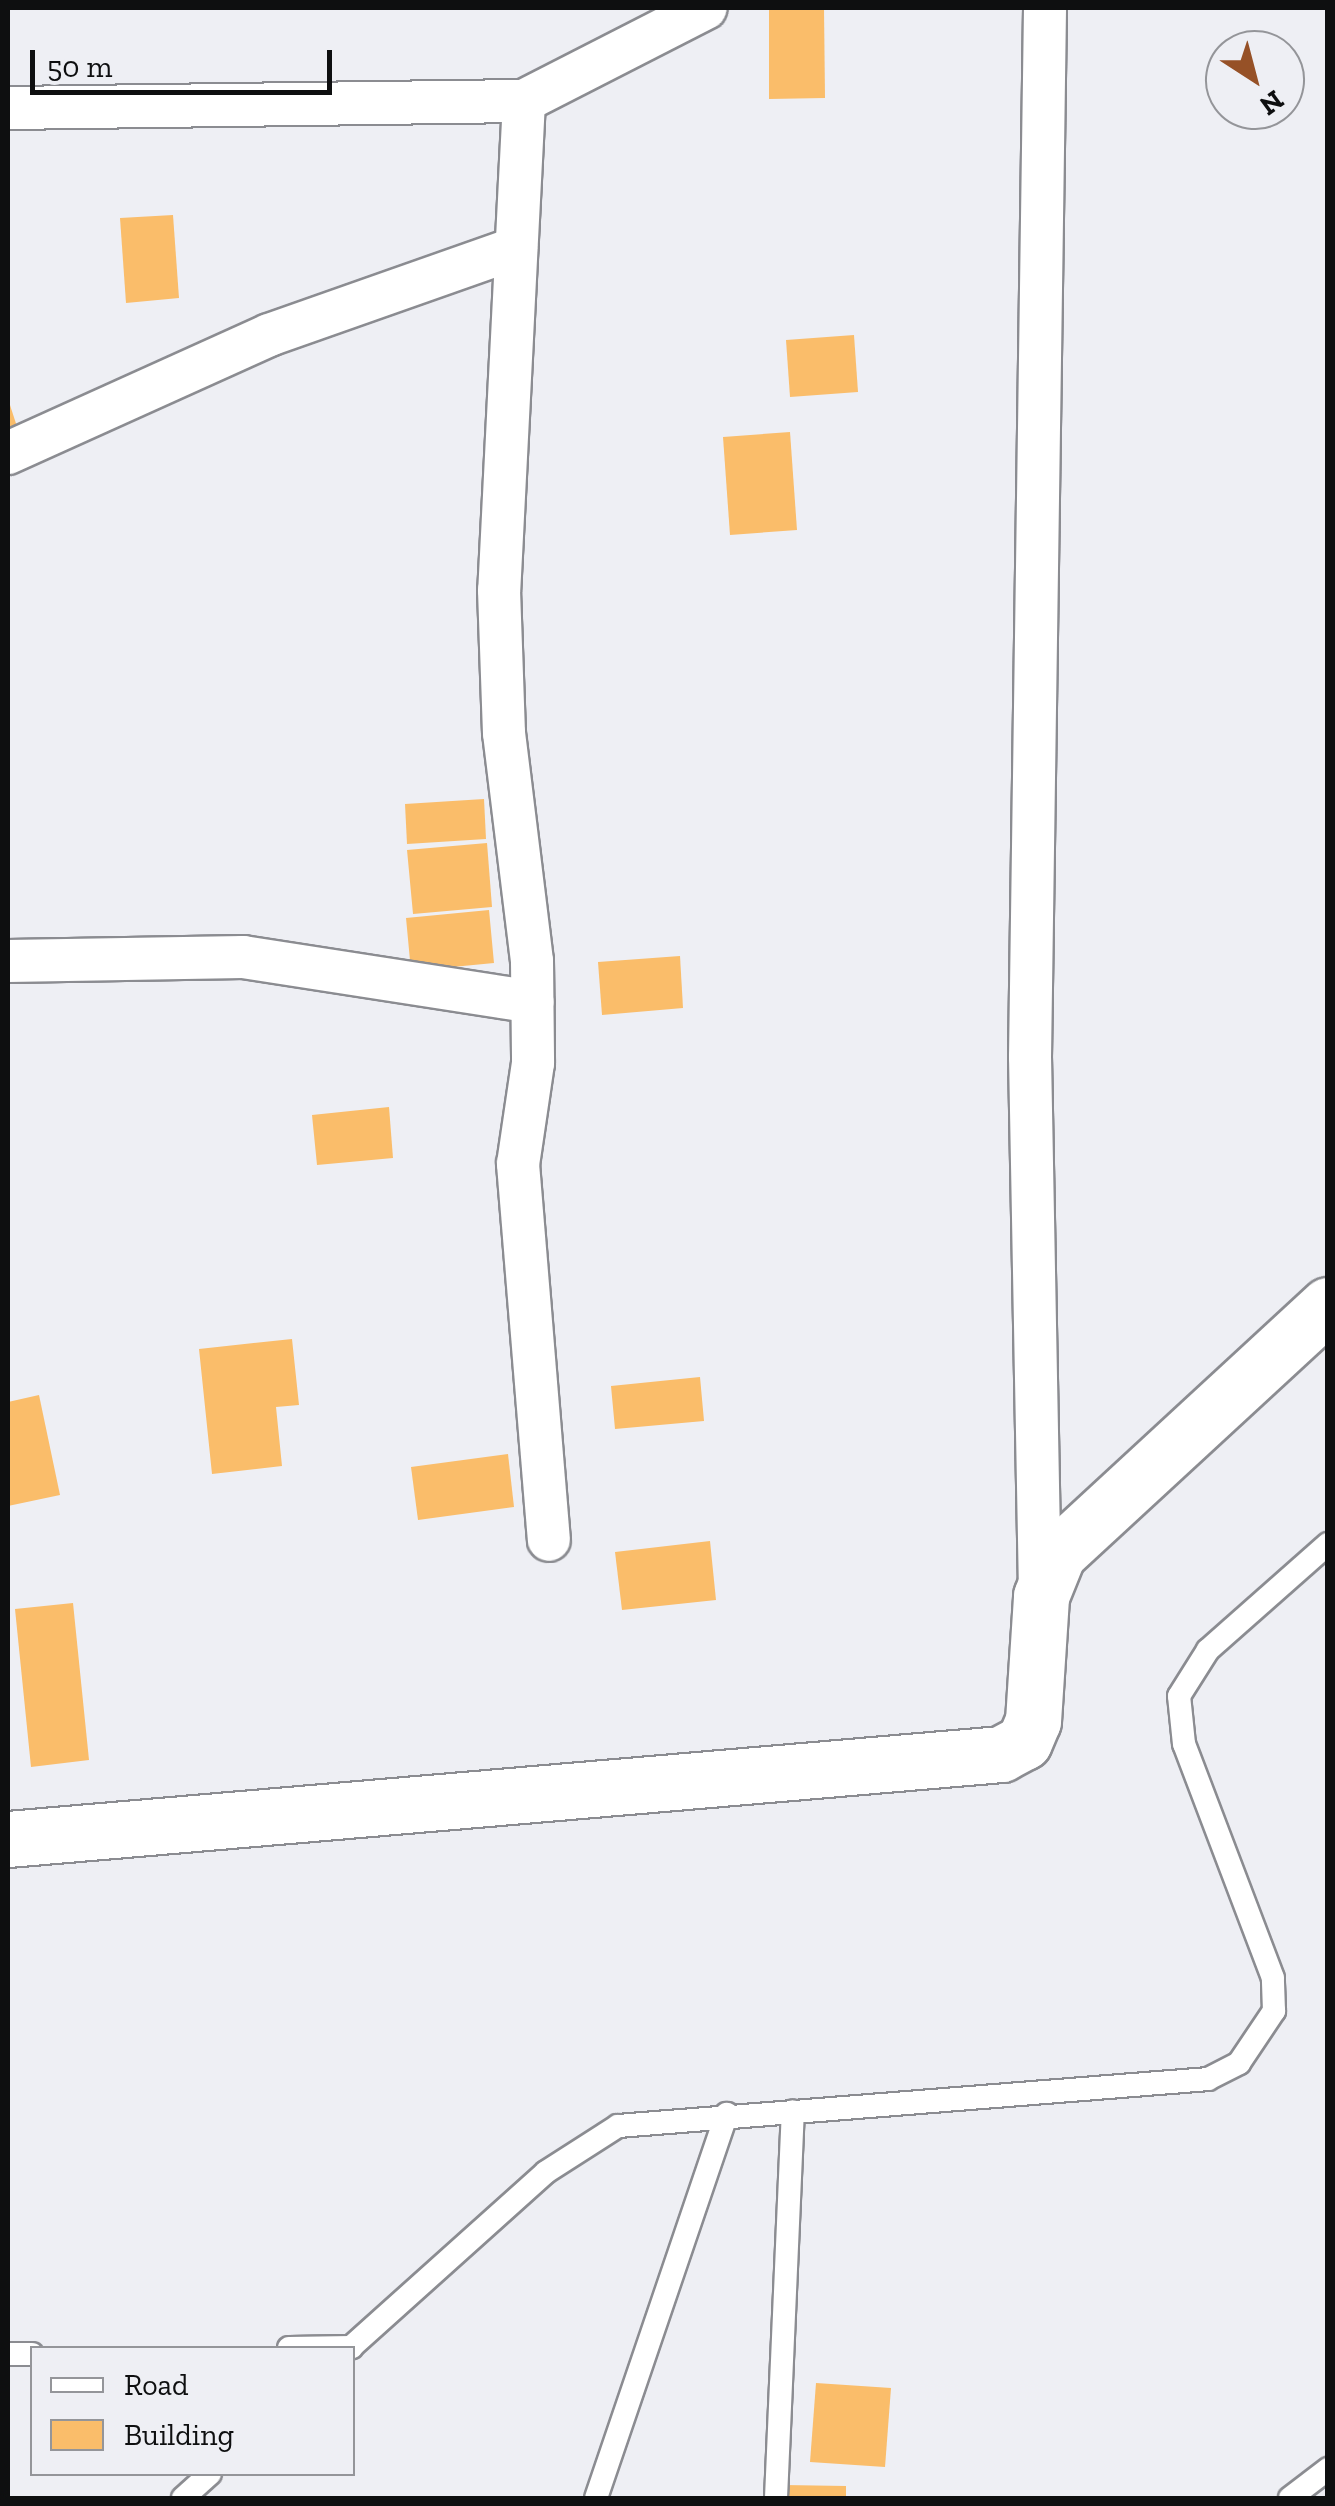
<!DOCTYPE html>
<html>
<head>
<meta charset="utf-8">
<style>
	body { margin:0 }
	#map { position:relative; width:1335px; height:2506px; overflow:hidden; background:#eeeff4; font-family:"Zilla Slab",serif }
	div>[style] { position:absolute }
	[style*='--x'] { left:calc(var(--x)*1px); top:calc(var(--y)*1px); width:calc(var(--w)*1px); rotate:calc(var(--a)*1deg) }
	.building>* { inset:0; background:#fabd6a }
	.roads { filter:drop-shadow(2px 0 #8b8c91) drop-shadow(-2px 0 #8b8c91) drop-shadow(0 2px #8b8c91) drop-shadow(0 -2px #8b8c91) }
	.service>* { height:22px; margin:-11px; padding:0 11px; transform-origin:11px; border-radius:11px; background:#fff }
	.minor>* { height:42px; margin:-21px; padding:0 21px; transform-origin:21px; border-radius:21px; background:#fff }
	.tertiary>* { height:55px; margin:-27.5px; padding:0 27.5px; transform-origin:27.5px; border-radius:27.5px; background:#fff }
	span { translate:-50% -50%; white-space:nowrap; text-align:center; line-height:1.15; -webkit-text-stroke:8px #eeeff4; paint-order:stroke }
	.frame { position:absolute; inset:0; border:10px solid #0e0f10; pointer-events:none }
	.legend { position:absolute; left:30px; top:2346px; width:325px; height:130px; box-sizing:border-box; background:#eeeff4; border:2px solid #949599; margin:0; padding:12px 18px; list-style:none; font-size:30px; color:#0e0f10 }
	.legend li { display:flex; align-items:center; gap:20px; height:50px }
	.legend b { width:50px; border:2px solid #949599 }
	.north { position:absolute; left:1205px; top:30px; width:100px; height:100px; box-sizing:border-box; background:#eeeff4; border:2px solid #949599; border-radius:50%; rotate:144deg; font-size:28px; font-weight:700; line-height:40px; text-align:center; color:#0e0f10 }
	.north::after { content:''; display:block; margin:auto; width:35px; height:45px; background:#965127; clip-path:polygon(50% 0,100% 100%,50% 72%,0 100%) }
	.scale { position:absolute; left:30px; top:50px; width:302px; height:45px; box-sizing:border-box; border:5px solid #0e0f10; border-top:0; padding-left:12px; font-size:30px; line-height:35px; white-space:nowrap; color:#0e0f10; -webkit-text-stroke:8px #eeeff4; paint-order:stroke }
</style>
</head>
<body>
<div id="map">
	<div class="building">
		<i style="clip-path:polygon(769px 8px,824px 8px,825px 98px,769px 99px)"></i>
		<i style="clip-path:polygon(173px 215px,179px 298px,126px 303px,120px 218px)"></i>
		<i style="clip-path:polygon(854px 335px,858px 392px,790px 397px,786px 340px)"></i>
		<i style="clip-path:polygon(8px 399px,23px 445px,8px 450px)"></i>
		<i style="clip-path:polygon(790px 432px,797px 530px,730px 535px,723px 437px)"></i>
		<i style="clip-path:polygon(484px 799px,486px 839px,407px 844px,405px 804px)"></i>
		<i style="clip-path:polygon(487px 843px,492px 907px,413px 914px,407px 850px)"></i>
		<i style="clip-path:polygon(489px 910px,494px 963px,411px 971px,406px 918px)"></i>
		<i style="clip-path:polygon(680px 956px,683px 1008px,602px 1015px,598px 962px)"></i>
		<i style="clip-path:polygon(389px 1107px,393px 1158px,317px 1165px,312px 1115px)"></i>
		<i style="clip-path:polygon(292px 1339px,299px 1405px,276px 1407px,282px 1466px,212px 1474px,199px 1349px)"></i>
		<i style="clip-path:polygon(700px 1377px,704px 1421px,615px 1429px,611px 1386px)"></i>
		<i style="clip-path:polygon(39px 1395px,60px 1495px,8px 1506px,8px 1402px)"></i>
		<i style="clip-path:polygon(508px 1454px,514px 1507px,418px 1520px,411px 1467px)"></i>
		<i style="clip-path:polygon(710px 1541px,716px 1600px,622px 1610px,615px 1552px)"></i>
		<i style="clip-path:polygon(73px 1603px,89px 1760px,31px 1767px,15px 1609px)"></i>
		<i style="clip-path:polygon(816px 2383px,891px 2388px,885px 2467px,810px 2462px)"></i>
		<i style="clip-path:polygon(784px 2485px,846px 2486px,846px 2498px,784px 2498px)"></i>
	</div>
	<div class="roads">
		<div class="service">
			<i style="--x:289;--y:2348;--w:63;--a:-0.9"></i>
			<i style="--x:350;--y:2348;--w:263;--a:-41.9"></i>
			<i style="--x:546;--y:2172;--w:85;--a:-32.6"></i>
			<i style="--x:618;--y:2126;--w:592;--a:-4.55"></i>
			<i style="--x:1208;--y:2079;--w:35;--a:-27"></i>
			<i style="--x:1239;--y:2063;--w:63;--a:-56.1"></i>
			<i style="--x:1274;--y:2011;--w:33;--a:-92"></i>
			<i style="--x:1273;--y:1978;--w:250;--a:-110.8"></i>
			<i style="--x:1184;--y:1744;--w:48;--a:-95.9"></i>
			<i style="--x:1179;--y:1696;--w:54;--a:-57.8"></i>
			<i style="--x:1208;--y:1650;--w:160;--a:-41.5"></i>
			<i style="--x:8;--y:2354;--w:24;--a:0"></i>
			<i style="--x:183;--y:2498;--w:36;--a:-42"></i>
			<i style="--x:596;--y:2498;--w:406;--a:-71.2"></i>
			<i style="--x:776;--y:2498;--w:387;--a:-87.5"></i>
			<i style="--x:1290;--y:2498;--w:48;--a:-37.3"></i>
		</div>
		<div class="minor">
			<i style="--x:524;--y:101;--w:490;--a:92.9"></i>
			<i style="--x:499;--y:590;--w:143;--a:88"></i>
			<i style="--x:504;--y:733;--w:230;--a:83"></i>
			<i style="--x:532;--y:961;--w:102;--a:89.4"></i>
			<i style="--x:533;--y:1063;--w:102;--a:98.4"></i>
			<i style="--x:518;--y:1164;--w:377;--a:85.3"></i>
			<i style="--x:8;--y:108;--w:516;--a:-0.78"></i>
			<i style="--x:524;--y:101;--w:204;--a:-27.1"></i>
			<i style="--x:8;--y:453;--w:286;--a:-24.3"></i>
			<i style="--x:269;--y:335;--w:262;--a:-19.4"></i>
			<i style="--x:8;--y:961;--w:235;--a:-1"></i>
			<i style="--x:243;--y:957;--w:293;--a:8.8"></i>
			<i style="--x:1040;--y:1592;--w:535;--a:-91.07"></i>
			<i style="--x:1030;--y:1057;--w:1049;--a:-89.18"></i>
		</div>
		<div class="tertiary">
			<i style="--x:8;--y:1839;--w:997;--a:-4.89"></i>
			<i style="--x:1001;--y:1754;--w:26;--a:-28"></i>
			<i style="--x:1024;--y:1742;--w:23;--a:-67"></i>
			<i style="--x:1033;--y:1721;--w:125;--a:-86.3"></i>
			<i style="--x:1041;--y:1596;--w:45;--a:-68"></i>
			<i style="--x:1058;--y:1554;--w:367;--a:-42.7"></i>
		</div>
	</div>
	<div class="frame"></div>
	<ul class="legend">
	<li><b style="height:12px;background:#fff"></b>Road</li>
	<li><b style="height:28px;background:#fabd6a"></b>Building</li>
	</ul>
	<div class="north">N</div>
	<div class="scale">50 m</div>
</div>
</body>
</html>
